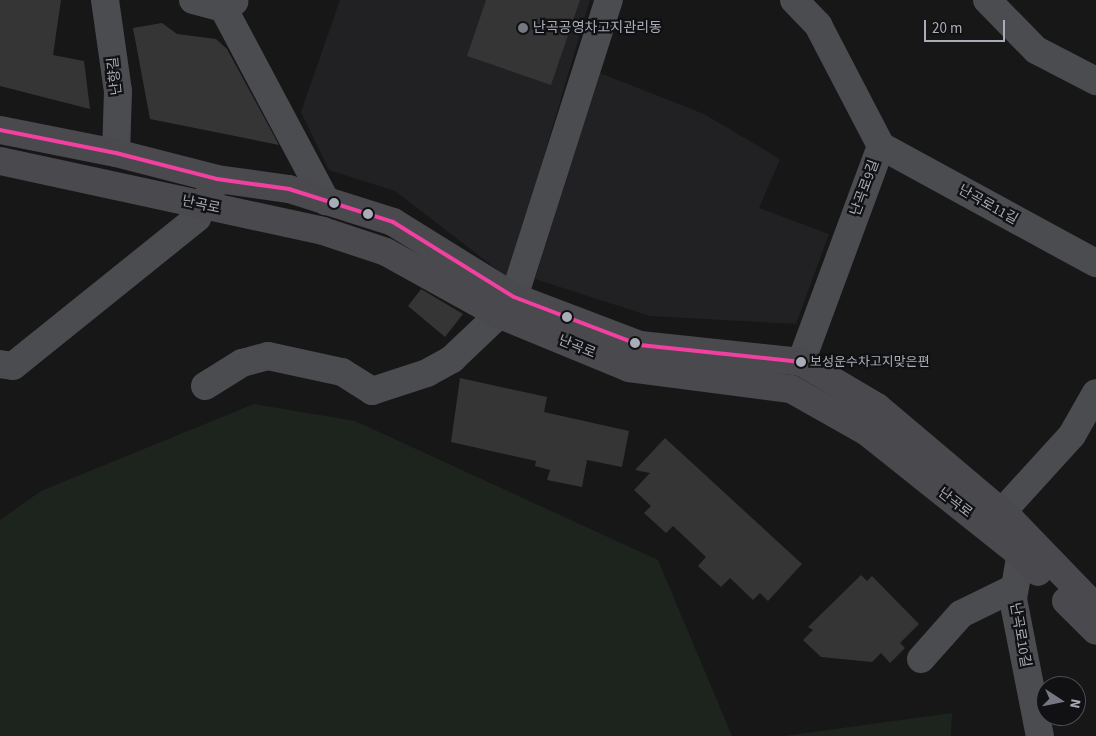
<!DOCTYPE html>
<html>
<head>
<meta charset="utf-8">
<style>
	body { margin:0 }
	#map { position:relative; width:1096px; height:736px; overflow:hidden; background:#171717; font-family:"Source Sans 3","Noto Sans KR",sans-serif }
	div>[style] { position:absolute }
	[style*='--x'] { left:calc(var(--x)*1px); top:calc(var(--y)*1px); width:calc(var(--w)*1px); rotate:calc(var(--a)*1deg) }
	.built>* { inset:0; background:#212123 }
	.green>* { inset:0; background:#1d241e }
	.building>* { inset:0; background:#353536 }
	.minor>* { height:28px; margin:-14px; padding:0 14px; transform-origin:14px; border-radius:14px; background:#4b4c50 }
	.tertiary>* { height:28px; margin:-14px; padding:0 14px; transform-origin:14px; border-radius:14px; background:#4b4c50 }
	.secondary>* { height:28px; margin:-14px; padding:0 14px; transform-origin:14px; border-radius:14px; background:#4a4a4e }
	.bus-1>* { height:4px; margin:-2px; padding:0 2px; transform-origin:2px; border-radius:2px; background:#f240a1 }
	.dots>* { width:14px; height:14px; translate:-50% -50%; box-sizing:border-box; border:2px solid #111113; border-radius:50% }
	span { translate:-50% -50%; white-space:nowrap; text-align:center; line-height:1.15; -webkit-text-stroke:4.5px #111113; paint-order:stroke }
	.bus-label { font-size:13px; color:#a8adb8 }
	.left { translate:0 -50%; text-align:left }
	.poi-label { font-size:14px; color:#a8adb8 }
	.street-label { font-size:14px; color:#a8adb8 }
	.north { position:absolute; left:1036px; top:676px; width:50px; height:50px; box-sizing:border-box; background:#111113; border:1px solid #4d4f55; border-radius:50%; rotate:101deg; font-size:14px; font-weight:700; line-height:20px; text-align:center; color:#a8adb8 }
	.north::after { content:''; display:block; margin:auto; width:18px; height:22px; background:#757880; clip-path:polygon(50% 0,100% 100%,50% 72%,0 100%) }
	.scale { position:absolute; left:924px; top:20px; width:81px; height:22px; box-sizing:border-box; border:2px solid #a8adb8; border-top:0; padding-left:6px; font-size:15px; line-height:18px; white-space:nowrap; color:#a8adb8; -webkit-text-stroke:4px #111113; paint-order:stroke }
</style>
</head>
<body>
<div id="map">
	<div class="built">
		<i style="clip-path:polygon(340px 0,590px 0,508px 278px,395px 191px,329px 170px,301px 112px)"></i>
		<i style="clip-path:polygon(600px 73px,704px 114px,780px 159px,759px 208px,829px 234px,796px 324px,650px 316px,535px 279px)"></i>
	</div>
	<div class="green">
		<i style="clip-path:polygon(254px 404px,355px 421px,658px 560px,732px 736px,0 736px,0 520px,41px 491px)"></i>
		<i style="clip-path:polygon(952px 713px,951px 736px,784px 736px)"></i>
	</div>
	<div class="building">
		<i style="clip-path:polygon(0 0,61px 0,53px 55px,84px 61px,90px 109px,0 86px)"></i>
		<i style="clip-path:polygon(486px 0,580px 0,551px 85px,467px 56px)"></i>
		<i style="clip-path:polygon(162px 23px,177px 34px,216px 39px,227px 49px,279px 145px,150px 119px,133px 28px)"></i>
		<i style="clip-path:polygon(421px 289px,463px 314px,445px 337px,408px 306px)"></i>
		<i style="clip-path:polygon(460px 378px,547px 397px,544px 412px,629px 431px,622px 467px,587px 460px,582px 487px,547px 480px,550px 470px,535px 466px,536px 461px,451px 442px)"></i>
		<i style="clip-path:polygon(665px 438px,802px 564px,768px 601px,760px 593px,753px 600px,730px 578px,721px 587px,698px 566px,706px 557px,673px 526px,666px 533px,644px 513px,651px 506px,634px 490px,650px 473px,635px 470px)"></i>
		<i style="clip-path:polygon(861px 575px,867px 581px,872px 576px,919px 624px,900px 643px,905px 648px,890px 663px,881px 653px,872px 662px,821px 657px,803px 640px,813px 630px,808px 627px)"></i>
	</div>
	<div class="minor">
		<i style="--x:193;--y:0;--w:31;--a:15"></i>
		<i style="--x:223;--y:8;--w:13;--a:-29"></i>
		<i style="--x:219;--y:0;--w:228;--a:62"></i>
		<i style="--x:794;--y:0;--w:35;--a:46"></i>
		<i style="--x:818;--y:25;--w:136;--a:62.5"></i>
		<i style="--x:881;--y:146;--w:230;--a:110.3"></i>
		<i style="--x:987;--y:0;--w:70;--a:45.6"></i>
		<i style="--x:1036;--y:50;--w:68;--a:27.3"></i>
		<i style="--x:881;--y:146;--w:245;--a:28.6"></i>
		<i style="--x:0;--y:364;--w:13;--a:9"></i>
		<i style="--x:13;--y:366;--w:236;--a:-38.8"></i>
		<i style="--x:197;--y:218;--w:37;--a:-63"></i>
		<i style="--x:205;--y:386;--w:44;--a:-31.9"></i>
		<i style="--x:242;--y:363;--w:27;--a:-15"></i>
		<i style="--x:268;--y:356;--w:76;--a:12.2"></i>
		<i style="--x:342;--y:372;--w:36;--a:32"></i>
		<i style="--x:372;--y:391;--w:58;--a:-18.1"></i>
		<i style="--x:427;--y:373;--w:29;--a:-29"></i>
		<i style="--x:452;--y:359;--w:55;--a:-43.5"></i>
		<i style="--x:492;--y:321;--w:33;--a:-47"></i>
		<i style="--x:514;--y:297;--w:312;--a:-72.3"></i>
		<i style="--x:1002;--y:512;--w:104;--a:-47.7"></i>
		<i style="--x:1072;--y:435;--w:48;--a:-60.3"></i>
		<i style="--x:1024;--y:535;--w:65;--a:99.8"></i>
		<i style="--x:1013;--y:599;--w:140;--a:78.9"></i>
		<i style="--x:921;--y:659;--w:60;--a:-48.4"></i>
		<i style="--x:961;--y:614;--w:59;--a:-26.1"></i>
	</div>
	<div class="tertiary">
		<i style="--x:105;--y:0;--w:92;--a:81.9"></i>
		<i style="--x:118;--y:91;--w:62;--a:91.8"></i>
	</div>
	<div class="secondary">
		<i style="--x:0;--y:130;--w:118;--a:11.2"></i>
		<i style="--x:116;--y:153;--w:104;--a:14.4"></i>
		<i style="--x:217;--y:179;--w:73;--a:7.9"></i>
		<i style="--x:289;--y:189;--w:109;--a:17.6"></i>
		<i style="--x:393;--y:222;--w:142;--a:31.8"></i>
		<i style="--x:514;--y:297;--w:135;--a:20.9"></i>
		<i style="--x:640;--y:345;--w:162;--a:6"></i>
		<i style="--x:801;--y:362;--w:88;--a:30.6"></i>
		<i style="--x:877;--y:407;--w:177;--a:40.2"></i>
		<i style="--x:1012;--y:521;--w:121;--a:46"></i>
		<i style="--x:0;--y:161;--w:330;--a:12.2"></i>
		<i style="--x:323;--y:231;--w:66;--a:18.4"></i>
		<i style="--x:386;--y:252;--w:128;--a:29"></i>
		<i style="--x:498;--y:314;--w:142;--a:22.4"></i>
		<i style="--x:629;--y:368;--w:163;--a:7.4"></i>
		<i style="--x:791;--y:389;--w:87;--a:29.5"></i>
		<i style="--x:867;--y:432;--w:197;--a:38.6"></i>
		<i style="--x:1021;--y:555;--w:24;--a:45"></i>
		<i style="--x:1066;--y:601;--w:42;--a:45"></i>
	</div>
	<div class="bus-1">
		<i style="--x:0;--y:130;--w:118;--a:11.2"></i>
		<i style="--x:116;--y:153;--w:104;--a:14.4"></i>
		<i style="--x:217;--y:179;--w:73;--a:7.9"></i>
		<i style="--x:289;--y:189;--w:109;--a:17.6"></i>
		<i style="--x:393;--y:222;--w:142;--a:31.8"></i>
		<i style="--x:514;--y:297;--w:135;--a:20.9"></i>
		<i style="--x:640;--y:345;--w:162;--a:6"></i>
	</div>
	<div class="dots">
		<i style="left:523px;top:28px;background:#757880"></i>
		<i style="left:334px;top:203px;background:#a8adb8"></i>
		<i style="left:368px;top:214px;background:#a8adb8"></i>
		<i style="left:567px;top:317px;background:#a8adb8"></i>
		<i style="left:635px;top:343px;background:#a8adb8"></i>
		<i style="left:801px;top:362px;background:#a8adb8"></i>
	</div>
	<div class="bus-label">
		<span class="left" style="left:810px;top:362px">보성운수차고지맞은편</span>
	</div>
	<div class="poi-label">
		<span class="left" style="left:533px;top:28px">난곡공영차고지관리동</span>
	</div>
	<div class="street-label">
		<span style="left:115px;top:76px;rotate:-96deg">난향길</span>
		<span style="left:865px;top:188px;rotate:-70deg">난곡로9길</span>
		<span style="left:201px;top:205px;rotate:12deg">난곡로</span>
		<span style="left:988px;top:205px;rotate:29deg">난곡로11길</span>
		<span style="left:577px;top:347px;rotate:22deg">난곡로</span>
		<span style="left:955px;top:503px;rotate:38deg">난곡로</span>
		<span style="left:1020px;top:635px;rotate:80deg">난곡로10길</span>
	</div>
	<div class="north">N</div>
	<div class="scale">20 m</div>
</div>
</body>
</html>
